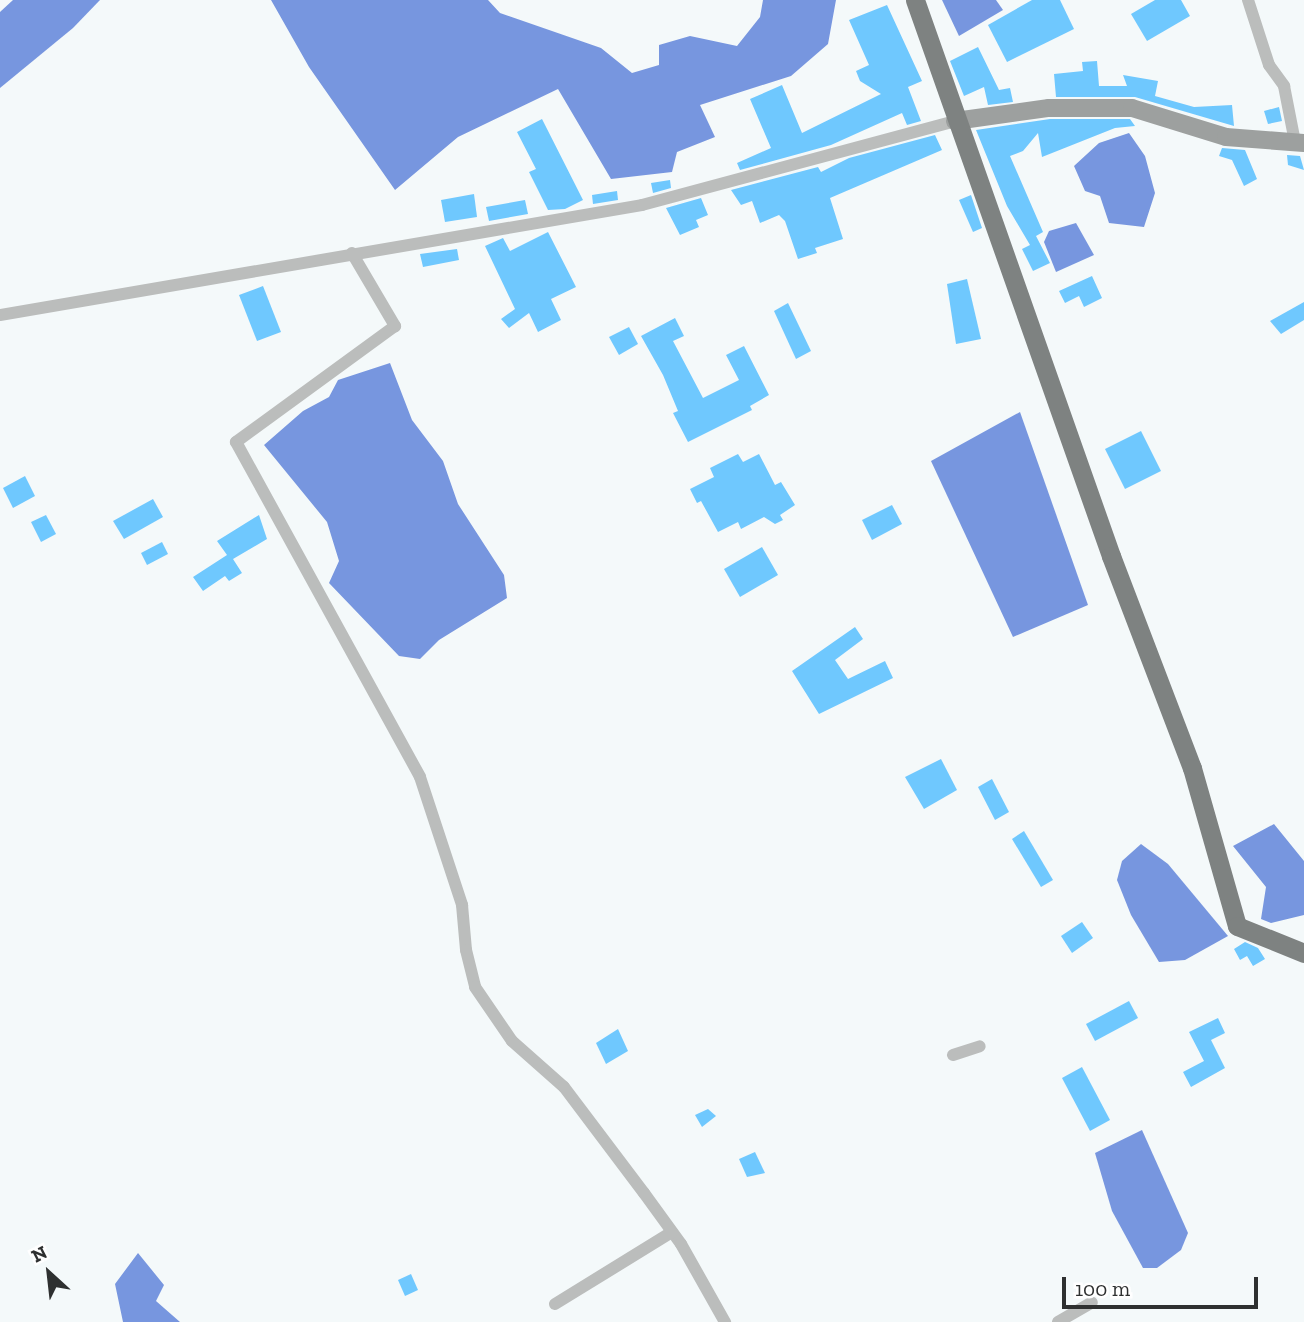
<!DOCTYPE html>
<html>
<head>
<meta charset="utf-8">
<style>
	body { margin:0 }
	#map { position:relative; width:1304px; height:1322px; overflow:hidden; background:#f4f9fa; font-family:"Zilla Slab",serif }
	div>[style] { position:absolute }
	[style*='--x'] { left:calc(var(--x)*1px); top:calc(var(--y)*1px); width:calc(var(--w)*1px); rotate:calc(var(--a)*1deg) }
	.water>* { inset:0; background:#7796df }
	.building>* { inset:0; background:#6fc8fe }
	.minor>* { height:12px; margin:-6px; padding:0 6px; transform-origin:6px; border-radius:6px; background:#bbbdbc }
	.secondary>* { height:18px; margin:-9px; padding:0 9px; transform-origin:9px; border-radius:9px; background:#9da09f }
	.trunk>* { height:19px; margin:-9.5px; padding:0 9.5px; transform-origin:9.5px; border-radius:9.5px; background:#7e8281 }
	span { translate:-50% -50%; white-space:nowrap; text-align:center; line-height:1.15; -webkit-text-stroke:5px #fff; paint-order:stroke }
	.north { position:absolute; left:14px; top:1238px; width:70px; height:70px; -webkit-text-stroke:5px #fff; paint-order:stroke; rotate:333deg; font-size:19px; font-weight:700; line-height:28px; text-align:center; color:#2e3030 }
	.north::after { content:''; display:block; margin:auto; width:24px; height:32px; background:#2e3030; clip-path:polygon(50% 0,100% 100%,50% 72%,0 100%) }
	.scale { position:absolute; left:1062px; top:1277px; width:196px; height:32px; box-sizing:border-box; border:4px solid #2e3030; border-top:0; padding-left:9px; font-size:21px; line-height:24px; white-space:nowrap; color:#2e3030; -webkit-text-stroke:5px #fff; paint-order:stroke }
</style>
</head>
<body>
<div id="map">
	<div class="water">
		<i style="clip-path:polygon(13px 0,100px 0,73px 28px,0 88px,0 12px)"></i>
		<i style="clip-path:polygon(271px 0,488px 0,500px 13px,601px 48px,632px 73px,659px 65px,659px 45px,690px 36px,737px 46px,760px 17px,763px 0,836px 0,828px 44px,791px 76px,700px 105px,715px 137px,677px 152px,672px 172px,611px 179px,558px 89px,458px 137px,395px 190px,309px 67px)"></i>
		<i style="clip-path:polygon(942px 0,996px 0,1003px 10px,959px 36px)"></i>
		<i style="clip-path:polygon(1129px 133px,1145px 156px,1155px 193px,1144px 227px,1109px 223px,1100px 196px,1085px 191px,1074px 166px,1099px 143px)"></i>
		<i style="clip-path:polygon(1076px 223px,1094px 255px,1056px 272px,1044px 242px,1049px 231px)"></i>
		<i style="clip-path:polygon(390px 363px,412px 420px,443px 461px,458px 504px,504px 575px,507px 598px,439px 640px,420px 659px,399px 656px,329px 583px,339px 561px,327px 522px,264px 445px,303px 411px,329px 397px,338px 380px)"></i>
		<i style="clip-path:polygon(1020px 412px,1088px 605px,1013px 637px,931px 461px)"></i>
		<i style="clip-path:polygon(1274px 824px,1304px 861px,1304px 915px,1271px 923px,1261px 919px,1266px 887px,1233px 846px)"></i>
		<i style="clip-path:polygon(1141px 844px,1168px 864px,1228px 936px,1185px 960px,1159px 962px,1131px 915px,1117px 880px,1122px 861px)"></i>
		<i style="clip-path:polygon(1142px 1130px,1188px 1233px,1181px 1250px,1157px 1268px,1143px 1268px,1112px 1211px,1095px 1153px)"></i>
		<i style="clip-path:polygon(138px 1253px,164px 1285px,156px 1301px,180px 1322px,123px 1322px,115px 1284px)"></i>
	</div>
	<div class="building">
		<i style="clip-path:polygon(1032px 0,1060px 0,1074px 29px,1007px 62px,988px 25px)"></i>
		<i style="clip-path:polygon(1155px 0,1181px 0,1190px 16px,1147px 41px,1131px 14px)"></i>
		<i style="clip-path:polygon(887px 5px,922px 81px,908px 87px,921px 121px,907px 125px,902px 113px,831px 145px,740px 170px,737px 163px,771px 148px,750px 99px,782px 85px,802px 133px,881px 94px,860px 81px,856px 71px,869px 65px,849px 20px)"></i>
		<i style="clip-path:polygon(978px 47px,999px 90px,1010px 88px,1013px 102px,988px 105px,984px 87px,964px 96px,950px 61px)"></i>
		<i style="clip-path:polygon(1097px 61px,1099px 86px,1127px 86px,1123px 75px,1158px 81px,1155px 96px,1194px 107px,1232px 105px,1234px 126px,1135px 97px,1056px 97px,1054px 74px,1083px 71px,1082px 62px)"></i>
		<i style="clip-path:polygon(1279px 107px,1282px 121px,1268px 124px,1264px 111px)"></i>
		<i style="clip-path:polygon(542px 119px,583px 200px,565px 209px,548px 210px,529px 172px,536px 169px,517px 132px)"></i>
		<i style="clip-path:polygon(1050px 119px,1130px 119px,1135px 126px,1115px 128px,1042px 157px,1038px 133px,1023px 151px,1010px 156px,1043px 232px,1036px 236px,1050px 263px,1033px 271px,1022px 249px,1030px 245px,1007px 206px,976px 130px)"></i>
		<i style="clip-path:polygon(935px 135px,942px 150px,830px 198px,843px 239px,815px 248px,817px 253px,798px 259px,785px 221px,779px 215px,760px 223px,752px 201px,741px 205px,731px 190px,818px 167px,821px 172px,849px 158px)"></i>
		<i style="clip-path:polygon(1222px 148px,1245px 150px,1257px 179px,1244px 186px,1232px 160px,1219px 156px)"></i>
		<i style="clip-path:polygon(1287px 155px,1300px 156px,1304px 170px,1288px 165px)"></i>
		<i style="clip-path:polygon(670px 180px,671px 188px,653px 193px,651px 183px)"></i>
		<i style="clip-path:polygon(617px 191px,618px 200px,593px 204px,592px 195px)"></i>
		<i style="clip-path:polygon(474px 194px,477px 217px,445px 222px,441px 200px)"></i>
		<i style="clip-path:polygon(971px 195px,982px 228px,973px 232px,959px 200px)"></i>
		<i style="clip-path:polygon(701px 198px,708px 215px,696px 220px,699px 227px,680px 235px,666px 208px)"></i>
		<i style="clip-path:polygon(525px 200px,528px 214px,489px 221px,486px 207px)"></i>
		<i style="clip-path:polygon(548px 232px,576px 287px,551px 299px,561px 320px,538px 332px,529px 313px,509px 328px,501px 319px,515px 309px,485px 246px,503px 238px,510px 251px)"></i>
		<i style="clip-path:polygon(457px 249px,459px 260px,423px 267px,420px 254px)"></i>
		<i style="clip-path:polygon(1092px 276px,1102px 298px,1084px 307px,1079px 296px,1065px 303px,1059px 291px)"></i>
		<i style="clip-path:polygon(967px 279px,981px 339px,956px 344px,947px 284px)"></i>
		<i style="clip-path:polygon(263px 286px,281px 332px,257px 341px,239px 295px)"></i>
		<i style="clip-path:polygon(1304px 302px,1304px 320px,1281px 334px,1270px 321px)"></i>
		<i style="clip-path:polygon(788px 303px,811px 351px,796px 359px,774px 311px)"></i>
		<i style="clip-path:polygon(675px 318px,684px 336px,673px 341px,703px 398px,739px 380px,726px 355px,744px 346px,769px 395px,750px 406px,752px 410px,688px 442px,673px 413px,678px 411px,663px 375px,641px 336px)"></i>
		<i style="clip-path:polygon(629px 327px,638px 344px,619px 355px,609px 337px)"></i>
		<i style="clip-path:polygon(1141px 431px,1161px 471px,1125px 489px,1105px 449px)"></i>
		<i style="clip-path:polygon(738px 454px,743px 462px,759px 454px,775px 485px,781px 482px,795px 505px,780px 515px,783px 520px,775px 524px,764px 517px,741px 529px,738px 522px,718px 532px,701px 501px,697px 503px,690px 489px,714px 477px,710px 468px)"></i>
		<i style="clip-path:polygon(25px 476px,35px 496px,13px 508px,3px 488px)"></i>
		<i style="clip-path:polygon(153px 499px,163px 517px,124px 539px,113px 521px)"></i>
		<i style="clip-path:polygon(892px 505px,902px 524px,872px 540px,862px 520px)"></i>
		<i style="clip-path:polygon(46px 515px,56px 534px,41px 542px,31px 522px)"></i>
		<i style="clip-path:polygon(259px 515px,267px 539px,233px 559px,242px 573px,229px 581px,225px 576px,203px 591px,193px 577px,227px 555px,217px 541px)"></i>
		<i style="clip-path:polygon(162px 542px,168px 554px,147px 565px,141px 553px)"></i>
		<i style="clip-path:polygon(762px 547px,778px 575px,740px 597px,724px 569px)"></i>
		<i style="clip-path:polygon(855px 627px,863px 639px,835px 660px,848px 679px,885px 661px,893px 678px,819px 714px,792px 671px)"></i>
		<i style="clip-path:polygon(941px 759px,957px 790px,924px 809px,905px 777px)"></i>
		<i style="clip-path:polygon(992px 779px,1009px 812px,995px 820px,978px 787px)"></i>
		<i style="clip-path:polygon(1024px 831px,1053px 880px,1041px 887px,1012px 839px)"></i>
		<i style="clip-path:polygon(1082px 922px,1093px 938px,1072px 953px,1061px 936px)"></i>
		<i style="clip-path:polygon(1245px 942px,1258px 948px,1265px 959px,1253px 966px,1247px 956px,1240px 960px,1234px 949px)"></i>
		<i style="clip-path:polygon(1129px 1001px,1138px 1018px,1095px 1041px,1086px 1024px)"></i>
		<i style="clip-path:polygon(1218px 1018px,1225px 1033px,1211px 1040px,1225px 1068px,1191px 1087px,1183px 1072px,1204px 1061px,1189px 1032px)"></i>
		<i style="clip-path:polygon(618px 1029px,628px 1051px,606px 1064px,596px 1043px)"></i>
		<i style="clip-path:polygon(1082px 1067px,1110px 1120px,1090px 1131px,1062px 1078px)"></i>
		<i style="clip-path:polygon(708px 1109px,716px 1116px,702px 1127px,695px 1115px)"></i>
		<i style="clip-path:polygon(755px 1152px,765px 1173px,747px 1177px,739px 1159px)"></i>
		<i style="clip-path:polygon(411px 1274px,418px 1290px,405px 1296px,398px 1280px)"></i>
	</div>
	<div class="minor">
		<i style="--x:1248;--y:0;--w:68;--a:72.1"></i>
		<i style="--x:1269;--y:65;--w:26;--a:54"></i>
		<i style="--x:1284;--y:86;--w:57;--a:78.9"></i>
		<i style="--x:352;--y:253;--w:85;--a:59.5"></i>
		<i style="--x:395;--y:326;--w:197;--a:143.9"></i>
		<i style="--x:236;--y:442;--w:382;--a:61.2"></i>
		<i style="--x:420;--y:777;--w:135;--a:71.8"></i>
		<i style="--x:462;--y:905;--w:45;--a:84.9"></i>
		<i style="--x:466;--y:950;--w:38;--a:76"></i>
		<i style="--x:475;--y:987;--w:65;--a:55.6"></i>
		<i style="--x:512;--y:1041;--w:69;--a:41.5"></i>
		<i style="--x:564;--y:1087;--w:133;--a:53"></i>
		<i style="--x:644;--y:1193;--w:63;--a:54"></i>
		<i style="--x:681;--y:1244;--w:90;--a:60.6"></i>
		<i style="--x:0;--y:315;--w:651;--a:-9.72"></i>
		<i style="--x:642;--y:205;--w:324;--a:-15"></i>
		<i style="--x:953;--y:1055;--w:28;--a:-18"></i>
		<i style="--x:555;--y:1304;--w:137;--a:-31.6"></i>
		<i style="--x:1058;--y:1322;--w:39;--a:-30"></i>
	</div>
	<div class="secondary">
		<i style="--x:955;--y:121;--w:95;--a:-7.9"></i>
		<i style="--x:1049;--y:108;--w:83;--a:0"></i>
		<i style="--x:1132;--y:108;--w:98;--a:17.1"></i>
		<i style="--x:1226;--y:137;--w:78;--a:4.4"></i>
	</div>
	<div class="trunk">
		<i style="--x:915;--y:0;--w:590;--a:70.58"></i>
		<i style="--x:1111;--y:556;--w:227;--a:69.1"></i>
		<i style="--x:1192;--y:768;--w:164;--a:74.1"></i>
		<i style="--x:1237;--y:926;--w:72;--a:21.9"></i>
	</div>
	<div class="north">N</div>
	<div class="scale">100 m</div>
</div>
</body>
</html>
